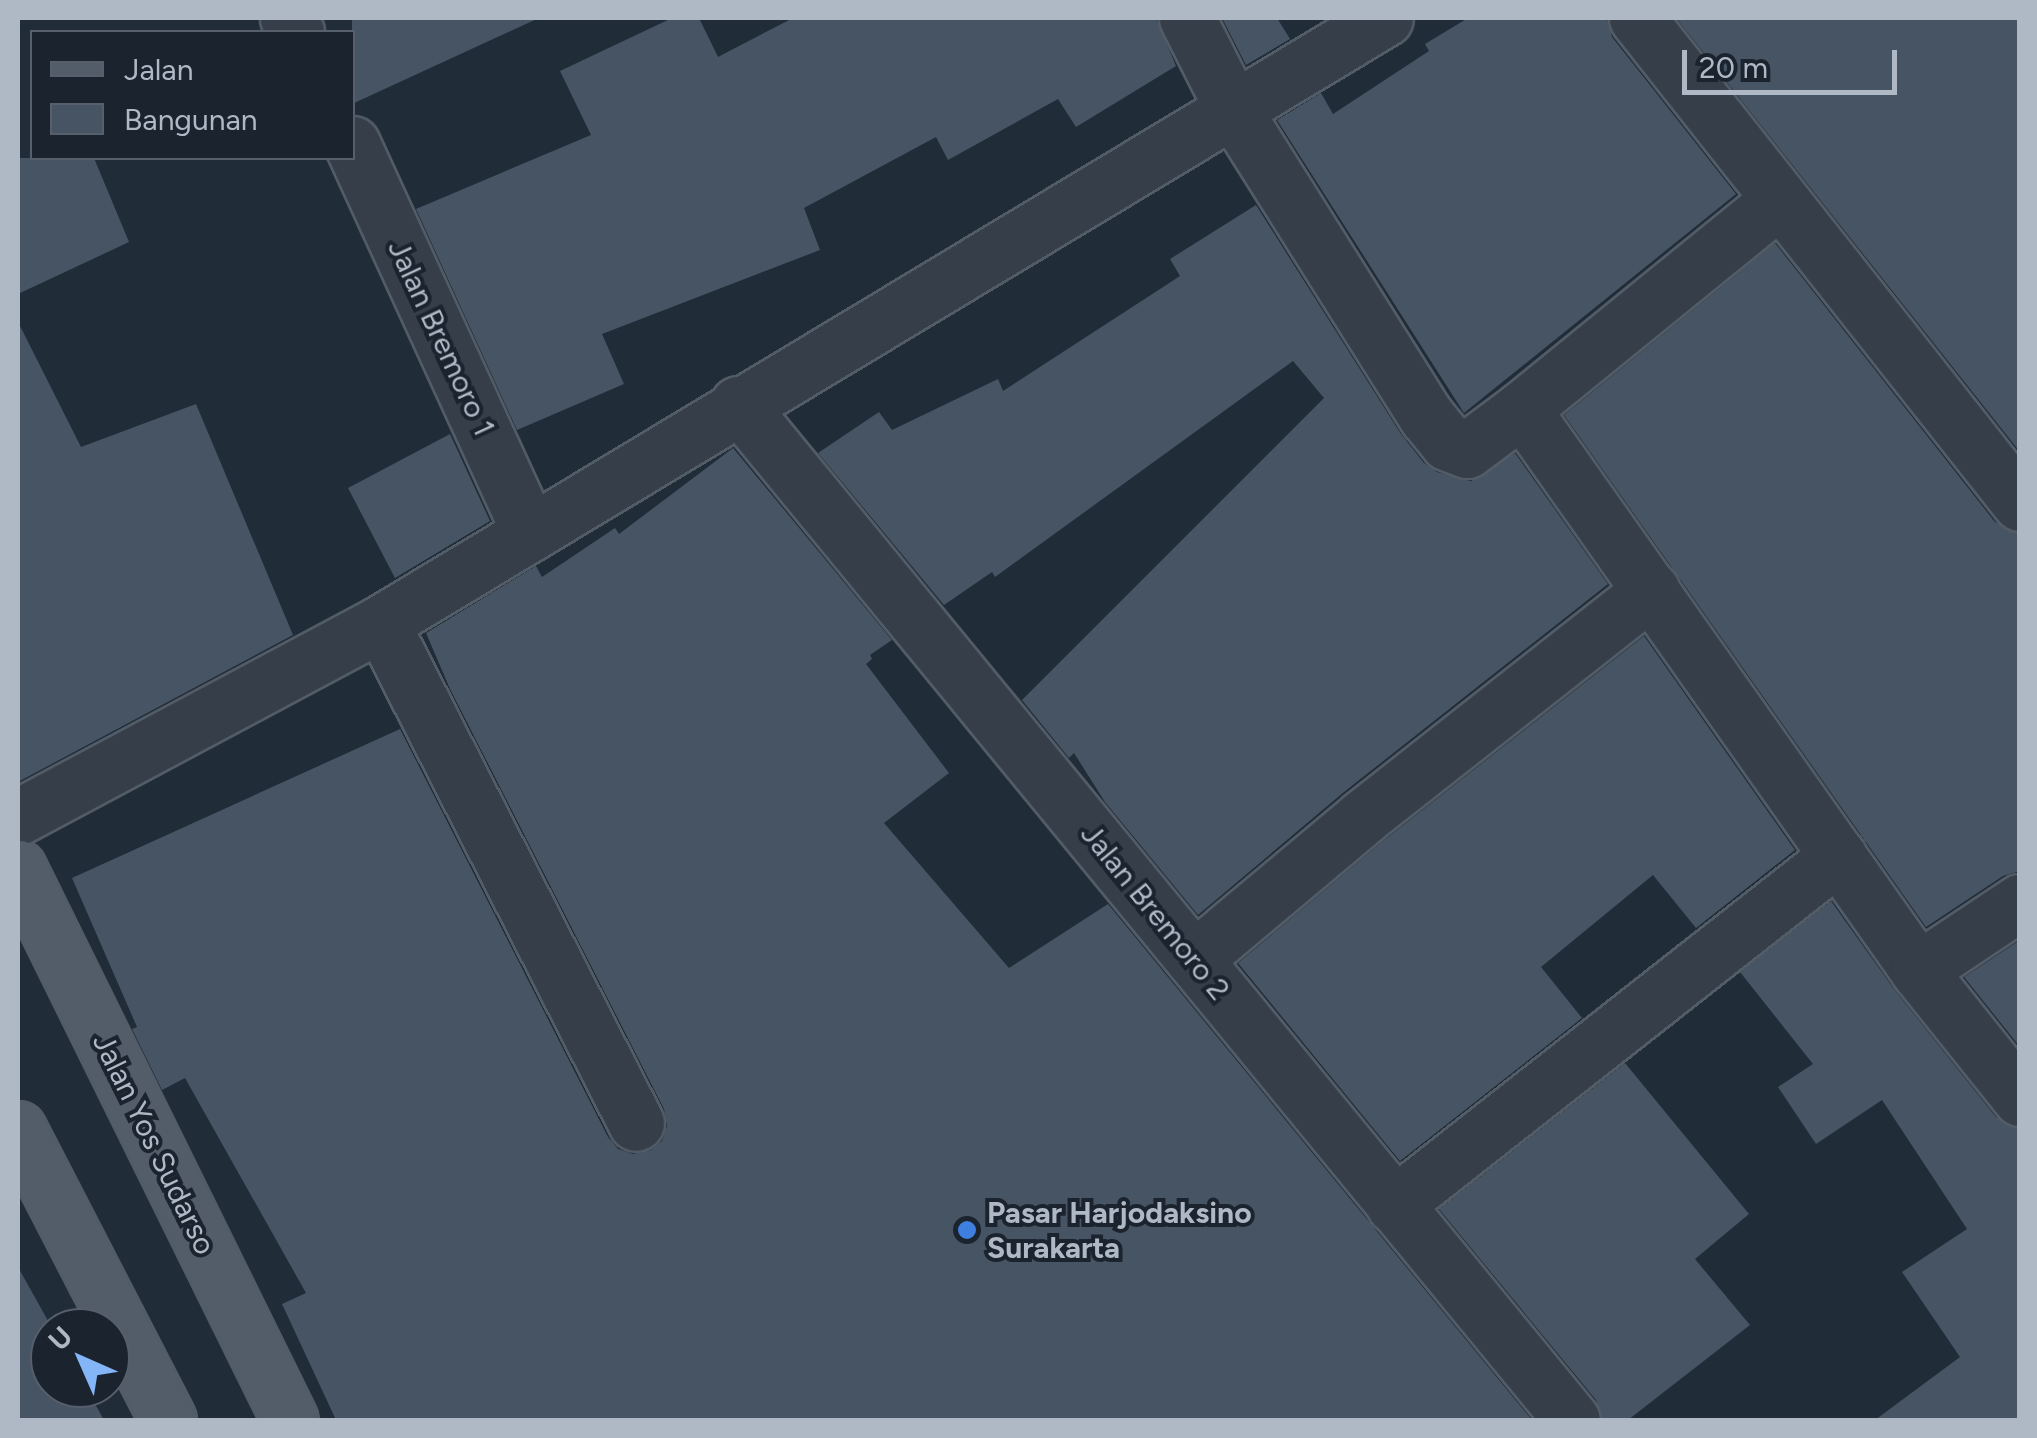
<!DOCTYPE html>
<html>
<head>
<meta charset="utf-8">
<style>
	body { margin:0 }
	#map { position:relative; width:2037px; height:1438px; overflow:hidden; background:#212c39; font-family:Figtree,sans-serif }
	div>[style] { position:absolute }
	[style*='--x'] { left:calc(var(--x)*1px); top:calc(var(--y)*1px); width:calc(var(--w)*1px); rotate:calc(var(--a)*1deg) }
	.building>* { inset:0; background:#475463 }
	.roads { filter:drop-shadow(2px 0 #525c67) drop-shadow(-2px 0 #525c67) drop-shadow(0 2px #525c67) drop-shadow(0 -2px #525c67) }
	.minor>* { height:55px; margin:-27.5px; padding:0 27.5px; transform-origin:27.5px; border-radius:27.5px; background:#353e49 }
	.primary>* { height:55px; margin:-27.5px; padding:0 27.5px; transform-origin:27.5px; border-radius:27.5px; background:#535d6a }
	.dots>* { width:28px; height:28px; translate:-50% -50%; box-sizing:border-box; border:5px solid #1a232e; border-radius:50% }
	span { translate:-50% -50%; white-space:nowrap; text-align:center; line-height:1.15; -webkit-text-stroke:8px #1a232e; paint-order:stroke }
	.street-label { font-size:30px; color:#afb9c6 }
	.poi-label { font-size:30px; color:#afb9c6; font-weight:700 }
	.left { translate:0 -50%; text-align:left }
	.frame { position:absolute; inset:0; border:20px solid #afb9c6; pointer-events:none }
	.legend { position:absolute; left:30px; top:30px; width:325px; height:130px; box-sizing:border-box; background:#1a232e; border:2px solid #565f6b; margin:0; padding:12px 18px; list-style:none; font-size:30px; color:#afb9c6 }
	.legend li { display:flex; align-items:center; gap:20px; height:50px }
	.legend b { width:50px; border:2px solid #565f6b }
	.north { position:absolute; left:30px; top:1308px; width:100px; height:100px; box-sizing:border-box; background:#1a232e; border:2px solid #565f6b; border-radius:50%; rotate:315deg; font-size:28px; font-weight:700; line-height:40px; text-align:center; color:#afb9c6 }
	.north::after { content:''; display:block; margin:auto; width:35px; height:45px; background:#83b5f7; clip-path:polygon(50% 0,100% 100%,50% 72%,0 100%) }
	.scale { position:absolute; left:1682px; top:50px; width:215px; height:45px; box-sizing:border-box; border:5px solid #afb9c6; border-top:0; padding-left:12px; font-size:30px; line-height:35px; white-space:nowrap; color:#afb9c6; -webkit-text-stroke:8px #1a232e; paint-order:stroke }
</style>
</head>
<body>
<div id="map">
	<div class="building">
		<i style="clip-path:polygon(352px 18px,539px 18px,352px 104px)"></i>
		<i style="clip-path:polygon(672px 18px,699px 18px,718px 57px,793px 18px,1156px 18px,1176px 66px,1076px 127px,1058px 99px,948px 160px,936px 137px,804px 208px,820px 250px,602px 334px,624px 384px,517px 430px,416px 209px,591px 135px,560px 71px)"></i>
		<i style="clip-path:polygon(1222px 18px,1277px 18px,1290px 39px,1246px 65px)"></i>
		<i style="clip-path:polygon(1468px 18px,1607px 18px,1612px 37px,1736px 194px,1464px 413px,1277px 120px,1321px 93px,1333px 114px,1429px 51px,1425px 44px)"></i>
		<i style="clip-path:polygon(1676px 18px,2020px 18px,2020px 452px)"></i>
		<i style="clip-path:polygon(18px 158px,94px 158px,129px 242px,18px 294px)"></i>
		<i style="clip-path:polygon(1256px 205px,1401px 434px,1424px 463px,1437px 472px,1471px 481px,1515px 453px,1608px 584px,1344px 792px,1198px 915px,1105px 802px,1074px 753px,1069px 758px,1022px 700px,1324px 398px,1293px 361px,995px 577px,992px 572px,944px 605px,818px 453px,879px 412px,892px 430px,998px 379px,1003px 391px,1180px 276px,1170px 259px)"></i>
		<i style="clip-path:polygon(1775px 243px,1995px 522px,2020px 533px,2020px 871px,2003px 876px,1926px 927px,1564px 415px)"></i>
		<i style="clip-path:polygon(18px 322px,81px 447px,196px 404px,293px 635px,18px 782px)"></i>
		<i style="clip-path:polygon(450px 434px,490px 521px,395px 578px,348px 488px)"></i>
		<i style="clip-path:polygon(733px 448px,892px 640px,870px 655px,872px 659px,866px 664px,949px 773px,884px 823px,1009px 968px,1108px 904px,1532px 1420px,336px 1420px,282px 1304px,306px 1293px,185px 1078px,162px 1090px,132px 1029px,137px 1027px,72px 878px,400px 729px,608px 1137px,618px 1149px,633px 1154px,651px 1150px,662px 1141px,667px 1126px,664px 1109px,450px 689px,426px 633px,536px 566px,542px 577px,615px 528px,619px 534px)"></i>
		<i style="clip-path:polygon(1644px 636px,1795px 850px,1696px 928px,1653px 875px,1541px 967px,1582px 1018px,1400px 1161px,1238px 963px,1383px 841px)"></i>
		<i style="clip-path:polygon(1831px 901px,1894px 989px,1996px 1117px,2020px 1128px,2020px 1420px,1875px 1420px,1960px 1357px,1902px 1272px,1967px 1229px,1882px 1100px,1816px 1144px,1778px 1087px,1813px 1064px,1740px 972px)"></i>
		<i style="clip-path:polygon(2020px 940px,2020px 1047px,1964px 977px)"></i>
		<i style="clip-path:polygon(1625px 1063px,1749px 1214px,1695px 1259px,1750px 1325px,1628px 1420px,1602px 1420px,1596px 1400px,1439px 1209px)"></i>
		<i style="clip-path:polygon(18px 1267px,52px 1328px,50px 1388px,86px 1388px,104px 1420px,18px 1420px)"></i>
	</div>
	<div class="roads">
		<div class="minor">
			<i style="--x:288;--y:18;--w:16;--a:60"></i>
			<i style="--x:1187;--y:18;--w:104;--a:63.2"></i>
			<i style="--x:1234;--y:111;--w:362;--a:57.8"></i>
			<i style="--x:1427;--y:417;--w:33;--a:51"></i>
			<i style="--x:1448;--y:443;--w:20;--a:20"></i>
			<i style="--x:1467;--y:450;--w:69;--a:-36.7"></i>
			<i style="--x:1637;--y:18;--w:618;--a:51.7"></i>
			<i style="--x:352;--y:144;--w:428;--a:65.4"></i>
			<i style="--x:1779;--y:200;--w:331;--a:140.9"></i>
			<i style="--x:1522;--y:409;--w:687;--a:54.78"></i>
			<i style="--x:1918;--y:970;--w:164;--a:51.4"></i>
			<i style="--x:738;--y:404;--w:1314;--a:50.62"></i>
			<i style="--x:381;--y:623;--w:561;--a:62.98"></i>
			<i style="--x:18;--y:817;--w:412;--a:-28.1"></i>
			<i style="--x:381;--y:623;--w:1172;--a:-31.07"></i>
			<i style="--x:1194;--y:959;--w:221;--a:-40"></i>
			<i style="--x:1363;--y:817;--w:367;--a:-38.2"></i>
			<i style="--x:1918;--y:970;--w:123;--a:-33.7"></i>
			<i style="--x:1394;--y:1205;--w:565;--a:-38.17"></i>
		</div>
		<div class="primary">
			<i style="--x:18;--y:868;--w:615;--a:63.77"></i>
			<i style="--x:18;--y:1129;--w:327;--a:62.7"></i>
		</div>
	</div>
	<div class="dots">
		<i style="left:967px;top:1230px;background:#3f7fe0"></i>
	</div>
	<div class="street-label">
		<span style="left:441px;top:338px;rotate:65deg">Jalan Bremoro 1</span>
		<span style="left:1155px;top:912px;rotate:51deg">Jalan Bremoro 2</span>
		<span style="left:154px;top:1144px;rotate:64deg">Jalan Yos Sudarso</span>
	</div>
	<div class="poi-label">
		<span class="left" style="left:987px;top:1230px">Pasar Harjodaksino<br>Surakarta</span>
	</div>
	<div class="frame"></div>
	<ul class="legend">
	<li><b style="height:12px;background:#535d6a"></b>Jalan</li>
	<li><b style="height:28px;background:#475463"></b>Bangunan</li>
	</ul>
	<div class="north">U</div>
	<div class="scale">20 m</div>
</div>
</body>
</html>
